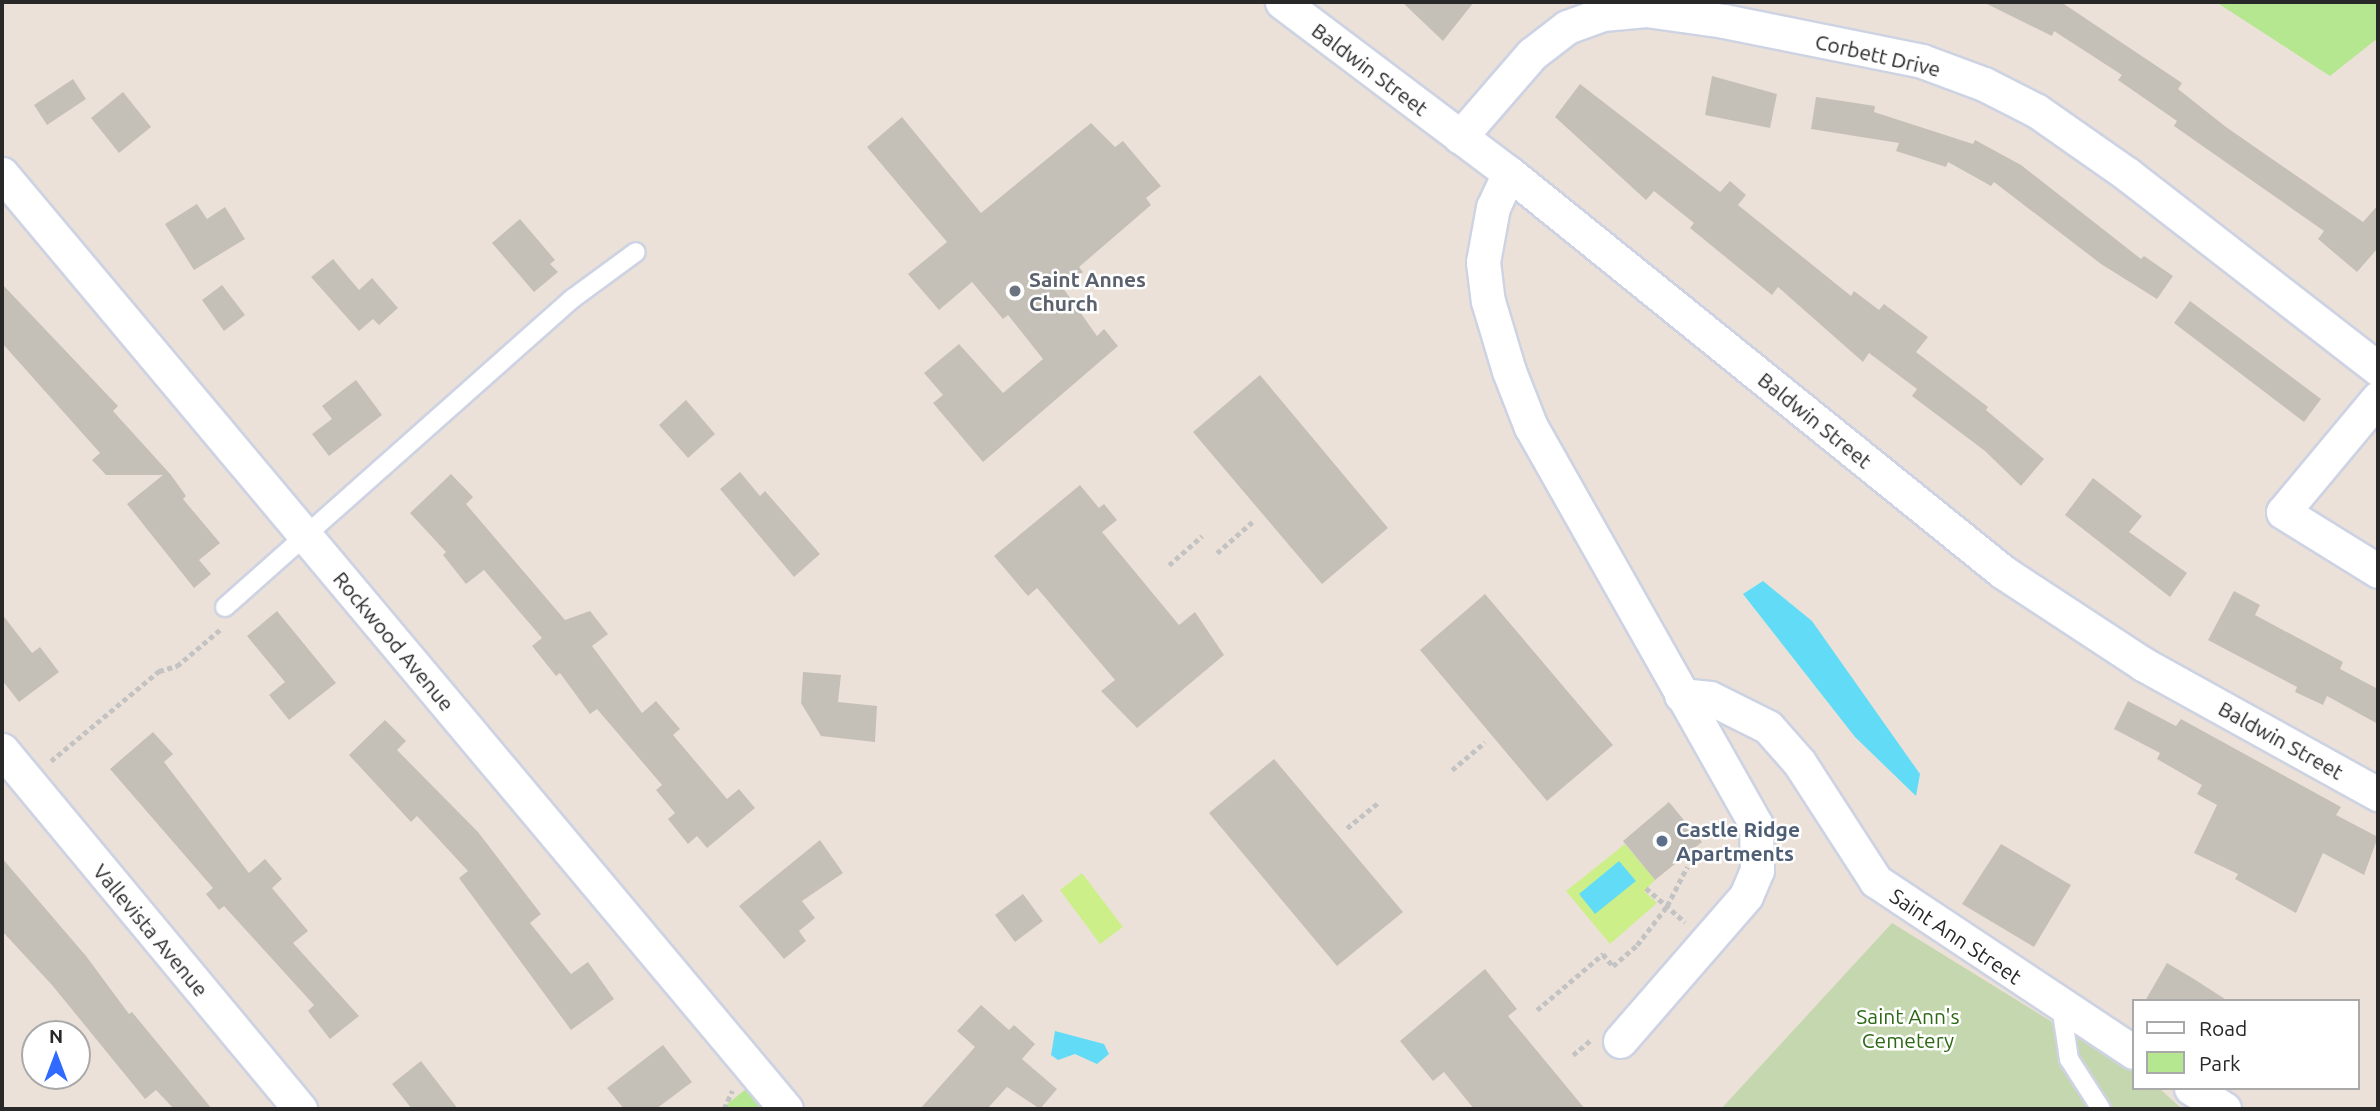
<!DOCTYPE html>
<html>
<head>
<meta charset="utf-8">
<style>
	body { margin:0 }
	#map { position:relative; width:2380px; height:1111px; overflow:hidden; background:#ece1d8; font-family:Ubuntu,sans-serif }
	div>[style] { position:absolute }
	[style*='--x'] { left:calc(var(--x)*1px); top:calc(var(--y)*1px); width:calc(var(--w)*1px); rotate:calc(var(--a)*1deg) }
	.green>* { inset:0; background:#b5e790 }
	.cemetery>* { inset:0; background:#c5d7ae }
	.pitch>* { inset:0; background:#cdef8a }
	.water>* { inset:0; background:#62dcf6 }
	.building>* { inset:0; background:#c5c0b7 }
	.path>* { height:4.5px; margin-top:-2.25px; transform-origin:0; background:repeating-linear-gradient(90deg,#c3c3c3 0 5px,transparent 0 8.5px) }
	.roads { filter:drop-shadow(2px 0 #cdd3e2) drop-shadow(-2px 0 #cdd3e2) drop-shadow(0 2px #cdd3e2) drop-shadow(0 -2px #cdd3e2) }
	.service>* { height:18px; margin:-9px; padding:0 9px; transform-origin:9px; border-radius:9px; background:#fff }
	.minor>* { height:33px; margin:-16.5px; padding:0 16.5px; transform-origin:16.5px; border-radius:16.5px; background:#fff }
	.dots>* { width:19px; height:19px; translate:-50% -50%; box-sizing:border-box; border:4px solid #fff; border-radius:50% }
	span { translate:-50% -50%; white-space:nowrap; text-align:center; line-height:1.15; -webkit-text-stroke:5px #fff; paint-order:stroke }
	.street-label { font-size:21px; color:#282828 }
	.worship-label { font-size:21px; color:#5b616d; font-weight:700 }
	.left { translate:0 -50%; text-align:left }
	.service-label { font-size:21px; color:#4e5e75; font-weight:700 }
	.park-label { font-size:21px; color:#2d6814 }
	.frame { position:absolute; inset:0; border:4px solid #282828; pointer-events:none }
	.legend { position:absolute; left:2132px; top:999px; width:228px; height:91px; box-sizing:border-box; background:#fff; border:2px solid #a9a9a9; margin:0; padding:9px 12px; list-style:none; font-size:21px; color:#282828 }
	.legend li { display:flex; align-items:center; gap:14px; height:35px }
	.legend b { width:35px; border:2px solid #a9a9a9 }
	.north { position:absolute; left:21px; top:1020px; width:70px; height:70px; box-sizing:border-box; background:#fff; border:2px solid #a9a9a9; border-radius:50%; rotate:0deg; font-size:19px; font-weight:700; line-height:28px; text-align:center; color:#282828 }
	.north::after { content:''; display:block; margin:auto; width:24px; height:32px; background:#316aff; clip-path:polygon(50% 0,100% 100%,50% 72%,0 100%) }
</style>
</head>
<body>
<div id="map">
	<div class="green">
		<i style="clip-path:polygon(2216px 2px,2378px 2px,2378px 38px,2330px 76px)"></i>
		<i style="clip-path:polygon(746px 1089px,763px 1109px,721px 1109px)"></i>
	</div>
	<div class="cemetery">
		<i style="clip-path:polygon(1892px 923px,2133px 1072px,2133px 1088px,2159px 1088px,2182px 1109px,1721px 1109px)"></i>
	</div>
	<div class="pitch">
		<i style="clip-path:polygon(1625px 844px,1655px 880px,1644px 891px,1657px 903px,1610px 944px,1566px 891px)"></i>
		<i style="clip-path:polygon(1082px 873px,1123px 927px,1100px 944px,1060px 890px)"></i>
	</div>
	<div class="water">
		<i style="clip-path:polygon(1763px 581px,1812px 621px,1920px 774px,1916px 796px,1855px 737px,1743px 594px)"></i>
		<i style="clip-path:polygon(1619px 861px,1636px 881px,1595px 914px,1579px 894px)"></i>
		<i style="clip-path:polygon(1055px 1031px,1104px 1044px,1109px 1054px,1097px 1064px,1075px 1054px,1058px 1060px,1051px 1055px)"></i>
	</div>
	<div class="building">
		<i style="clip-path:polygon(1402px 2px,1474px 2px,1443px 41px)"></i>
		<i style="clip-path:polygon(1983px 2px,2061px 2px,2182px 83px,2178px 89px,2226px 127px,2363px 222px,2378px 205px,2378px 248px,2357px 272px,2318px 239px,2324px 231px,2174px 126px,2177px 121px,2118px 80px,2122px 75px,2054px 31px,2052px 36px)"></i>
		<i style="clip-path:polygon(1712px 76px,1777px 94px,1770px 128px,1705px 115px)"></i>
		<i style="clip-path:polygon(73px 79px,86px 99px,47px 125px,34px 105px)"></i>
		<i style="clip-path:polygon(1580px 84px,1720px 192px,1730px 181px,1746px 195px,1738px 205px,1851px 296px,1854px 291px,1879px 310px,1884px 304px,1928px 337px,1916px 352px,1988px 407px,1986px 410px,2044px 459px,2021px 486px,1985px 451px,1912px 396px,1917px 389px,1869px 353px,1863px 362px,1778px 287px,1772px 295px,1690px 228px,1694px 223px,1654px 191px,1646px 200px,1555px 117px)"></i>
		<i style="clip-path:polygon(123px 92px,151px 127px,119px 153px,91px 118px)"></i>
		<i style="clip-path:polygon(1816px 97px,1875px 106px,1874px 112px,1973px 144px,1975px 140px,2021px 165px,2141px 259px,2144px 256px,2173px 276px,2157px 299px,2101px 264px,1994px 182px,1991px 186px,1948px 162px,1946px 167px,1896px 151px,1899px 143px,1811px 129px)"></i>
		<i style="clip-path:polygon(902px 117px,981px 213px,1091px 123px,1115px 147px,1123px 141px,1161px 186px,1146px 198px,1151px 205px,1079px 267px,1083px 272px,1063px 288px,1097px 336px,1104px 329px,1118px 346px,983px 462px,933px 403px,943px 395px,924px 373px,959px 344px,1003px 393px,1043px 359px,1008px 315px,1003px 319px,972px 282px,939px 310px,908px 274px,947px 242px,867px 147px)"></i>
		<i style="clip-path:polygon(197px 204px,207px 219px,225px 207px,245px 239px,194px 270px,165px 224px)"></i>
		<i style="clip-path:polygon(520px 219px,555px 260px,550px 264px,558px 272px,534px 292px,492px 243px)"></i>
		<i style="clip-path:polygon(333px 259px,359px 290px,372px 278px,398px 308px,379px 325px,373px 319px,359px 331px,311px 277px)"></i>
		<i style="clip-path:polygon(2px 284px,118px 406px,113px 411px,171px 475px,186px 496px,183px 499px,220px 543px,199px 560px,211px 574px,194px 588px,127px 504px,163px 475px,106px 475px,92px 460px,100px 453px,2px 343px)"></i>
		<i style="clip-path:polygon(222px 285px,245px 315px,224px 331px,202px 300px)"></i>
		<i style="clip-path:polygon(2190px 301px,2321px 399px,2304px 422px,2174px 323px)"></i>
		<i style="clip-path:polygon(1260px 375px,1388px 528px,1322px 584px,1193px 432px)"></i>
		<i style="clip-path:polygon(356px 380px,382px 415px,329px 456px,312px 434px,332px 419px,322px 406px)"></i>
		<i style="clip-path:polygon(686px 400px,715px 434px,688px 458px,659px 425px)"></i>
		<i style="clip-path:polygon(740px 472px,760px 496px,765px 491px,820px 554px,794px 577px,720px 489px)"></i>
		<i style="clip-path:polygon(451px 474px,473px 497px,466px 504px,565px 620px,590px 611px,608px 634px,592px 646px,642px 713px,656px 701px,680px 729px,673px 735px,727px 799px,739px 789px,755px 808px,707px 848px,697px 836px,688px 844px,668px 819px,675px 813px,656px 790px,662px 785px,597px 709px,590px 714px,560px 673px,556px 676px,532px 646px,542px 638px,484px 570px,466px 584px,443px 555px,446px 552px,410px 513px)"></i>
		<i style="clip-path:polygon(2093px 478px,2142px 516px,2129px 532px,2187px 573px,2170px 597px,2065px 515px)"></i>
		<i style="clip-path:polygon(1080px 485px,1099px 508px,1104px 504px,1117px 520px,1102px 532px,1179px 625px,1195px 612px,1224px 655px,1137px 728px,1101px 691px,1115px 680px,1037px 588px,1028px 596px,994px 556px)"></i>
		<i style="clip-path:polygon(2234px 591px,2260px 605px,2255px 615px,2343px 662px,2340px 669px,2378px 689px,2378px 724px,2327px 696px,2323px 705px,2295px 692px,2297px 687px,2208px 640px)"></i>
		<i style="clip-path:polygon(1485px 594px,1613px 745px,1547px 801px,1420px 650px)"></i>
		<i style="clip-path:polygon(277px 611px,336px 683px,289px 720px,269px 695px,285px 682px,247px 636px)"></i>
		<i style="clip-path:polygon(2px 614px,32px 653px,40px 647px,59px 672px,19px 702px,2px 680px)"></i>
		<i style="clip-path:polygon(803px 672px,841px 675px,838px 702px,877px 706px,875px 742px,821px 736px,801px 703px)"></i>
		<i style="clip-path:polygon(2128px 701px,2176px 726px,2181px 719px,2341px 807px,2336px 815px,2378px 837px,2364px 875px,2323px 853px,2296px 913px,2235px 879px,2238px 874px,2194px 853px,2217px 805px,2197px 794px,2202px 785px,2157px 759px,2160px 753px,2114px 729px)"></i>
		<i style="clip-path:polygon(385px 720px,406px 741px,397px 750px,478px 832px,541px 914px,530px 923px,571px 974px,588px 962px,614px 999px,571px 1030px,459px 878px,468px 871px,417px 816px,411px 822px,349px 755px)"></i>
		<i style="clip-path:polygon(153px 732px,173px 754px,164px 762px,249px 873px,265px 859px,282px 879px,272px 888px,308px 931px,293px 943px,359px 1016px,330px 1039px,308px 1011px,314px 1005px,224px 906px,219px 910px,206px 894px,213px 888px,110px 769px)"></i>
		<i style="clip-path:polygon(1274px 759px,1403px 912px,1337px 966px,1209px 813px)"></i>
		<i style="clip-path:polygon(1669px 802px,1702px 842px,1655px 880px,1623px 841px)"></i>
		<i style="clip-path:polygon(820px 840px,843px 873px,802px 901px,815px 918px,799px 931px,806px 941px,784px 959px,739px 906px)"></i>
		<i style="clip-path:polygon(2001px 844px,2071px 885px,2034px 947px,1962px 904px)"></i>
		<i style="clip-path:polygon(2px 858px,86px 956px,129px 1014px,132px 1012px,212px 1109px,174px 1109px,156px 1090px,145px 1099px,52px 985px,2px 931px)"></i>
		<i style="clip-path:polygon(1023px 894px,1043px 921px,1015px 942px,995px 915px)"></i>
		<i style="clip-path:polygon(2167px 963px,2194px 979px,2228px 1001px,2145px 1001px)"></i>
		<i style="clip-path:polygon(1485px 969px,1517px 1009px,1508px 1016px,1585px 1109px,1474px 1109px,1444px 1072px,1433px 1081px,1400px 1041px)"></i>
		<i style="clip-path:polygon(981px 1005px,1009px 1030px,1014px 1025px,1035px 1044px,1022px 1059px,1057px 1089px,1040px 1109px,1007px 1087px,987px 1109px,920px 1109px,975px 1047px,957px 1031px)"></i>
		<i style="clip-path:polygon(663px 1045px,692px 1082px,656px 1109px,624px 1109px,607px 1088px)"></i>
		<i style="clip-path:polygon(421px 1061px,458px 1109px,412px 1109px,392px 1084px)"></i>
	</div>
	<div class="path">
		<i style="--x:1217;--y:553;--w:47;--a:-41.5"></i>
		<i style="--x:1169;--y:565;--w:44;--a:-41.3"></i>
		<i style="--x:51;--y:761;--w:141;--a:-39.8"></i>
		<i style="--x:159;--y:671;--w:19;--a:-16"></i>
		<i style="--x:177;--y:666;--w:59;--a:-40.2"></i>
		<i style="--x:1452;--y:770;--w:43;--a:-40.3"></i>
		<i style="--x:1347;--y:828;--w:41;--a:-39.1"></i>
		<i style="--x:1646;--y:888;--w:52;--a:41.1"></i>
		<i style="--x:1537;--y:1010;--w:87;--a:-40.3"></i>
		<i style="--x:1603;--y:954;--w:16;--a:50"></i>
		<i style="--x:1613;--y:966;--w:32;--a:-41"></i>
		<i style="--x:1637;--y:945;--w:49;--a:-52.4"></i>
		<i style="--x:1667;--y:906;--w:44;--a:-62.9"></i>
		<i style="--x:1573;--y:1055;--w:23;--a:-40"></i>
		<i style="--x:724;--y:1109;--w:20;--a:-66"></i>
	</div>
	<div class="roads">
		<div class="service">
			<i style="--x:225;--y:607;--w:464;--a:-41.6"></i>
			<i style="--x:572;--y:299;--w:79;--a:-36.3"></i>
			<i style="--x:2061;--y:1006;--w:54;--a:81.4"></i>
			<i style="--x:2069;--y:1059;--w:59;--a:57.4"></i>
		</div>
		<div class="minor">
			<i style="--x:1282;--y:2;--w:284;--a:37"></i>
			<i style="--x:1509;--y:173;--w:635;--a:38.93"></i>
			<i style="--x:2003;--y:572;--w:168;--a:33.3"></i>
			<i style="--x:2143;--y:664;--w:269;--a:29"></i>
			<i style="--x:1460;--y:137;--w:110;--a:-49.1"></i>
			<i style="--x:1532;--y:54;--w:44;--a:-37.6"></i>
			<i style="--x:1567;--y:27;--w:38;--a:-20"></i>
			<i style="--x:1603;--y:14;--w:43;--a:-5.3"></i>
			<i style="--x:1646;--y:10;--w:79;--a:8"></i>
			<i style="--x:1724;--y:21;--w:202;--a:11.4"></i>
			<i style="--x:1922;--y:61;--w:66;--a:20.4"></i>
			<i style="--x:1984;--y:84;--w:59;--a:27"></i>
			<i style="--x:2037;--y:111;--w:110;--a:35"></i>
			<i style="--x:2127;--y:174;--w:318;--a:37.8"></i>
			<i style="--x:1509;--y:173;--w:38;--a:115"></i>
			<i style="--x:1493;--y:207;--w:56;--a:100.3"></i>
			<i style="--x:1483;--y:262;--w:39;--a:83"></i>
			<i style="--x:1488;--y:301;--w:73;--a:73.3"></i>
			<i style="--x:1509;--y:371;--w:60;--a:68.6"></i>
			<i style="--x:1531;--y:427;--w:457;--a:60.5"></i>
			<i style="--x:1756;--y:825;--w:45;--a:88.7"></i>
			<i style="--x:1757;--y:870;--w:28;--a:113"></i>
			<i style="--x:1746;--y:896;--w:192;--a:131"></i>
			<i style="--x:2;--y:174;--w:1220;--a:50.02"></i>
			<i style="--x:2378;--y:398;--w:148;--a:129.8"></i>
			<i style="--x:2283;--y:512;--w:112;--a:31.8"></i>
			<i style="--x:1681;--y:695;--w:29;--a:6"></i>
			<i style="--x:1710;--y:698;--w:65;--a:26.6"></i>
			<i style="--x:1768;--y:727;--w:47;--a:48.5"></i>
			<i style="--x:1799;--y:762;--w:142;--a:57.1"></i>
			<i style="--x:1876;--y:881;--w:309;--a:33.6"></i>
			<i style="--x:2;--y:750;--w:467;--a:50.3"></i>
			<i style="--x:2191;--y:1088;--w:39;--a:32"></i>
		</div>
	</div>
	<div class="dots">
		<i style="left:1015px;top:291px;background:#6b7280"></i>
		<i style="left:1662px;top:841px;background:#5c6f8a"></i>
	</div>
	<div class="street-label">
		<span style="left:1878px;top:55px;rotate:13deg">Corbett Drive</span>
		<span style="left:1370px;top:69px;rotate:37deg">Baldwin Street</span>
		<span style="left:1815px;top:420px;rotate:39deg">Baldwin Street</span>
		<span style="left:394px;top:641px;rotate:50deg">Rockwood Avenue</span>
		<span style="left:2281px;top:740px;rotate:29deg">Baldwin Street</span>
		<span style="left:151px;top:930px;rotate:50deg">Vallevista Avenue</span>
		<span style="left:1956px;top:936px;rotate:34deg">Saint Ann Street</span>
	</div>
	<div class="worship-label">
		<span class="left" style="left:1029px;top:291px">Saint Annes<br>Church</span>
	</div>
	<div class="service-label">
		<span class="left" style="left:1676px;top:841px">Castle Ridge<br>Apartments</span>
	</div>
	<div class="park-label">
		<span style="left:1908px;top:1028px">Saint Ann's<br>Cemetery</span>
	</div>
	<div class="frame"></div>
	<ul class="legend">
	<li><b style="height:9px;background:#fff"></b>Road</li>
	<li><b style="height:19px;background:#b5e790"></b>Park</li>
	</ul>
	<div class="north">N</div>
</div>
</body>
</html>
